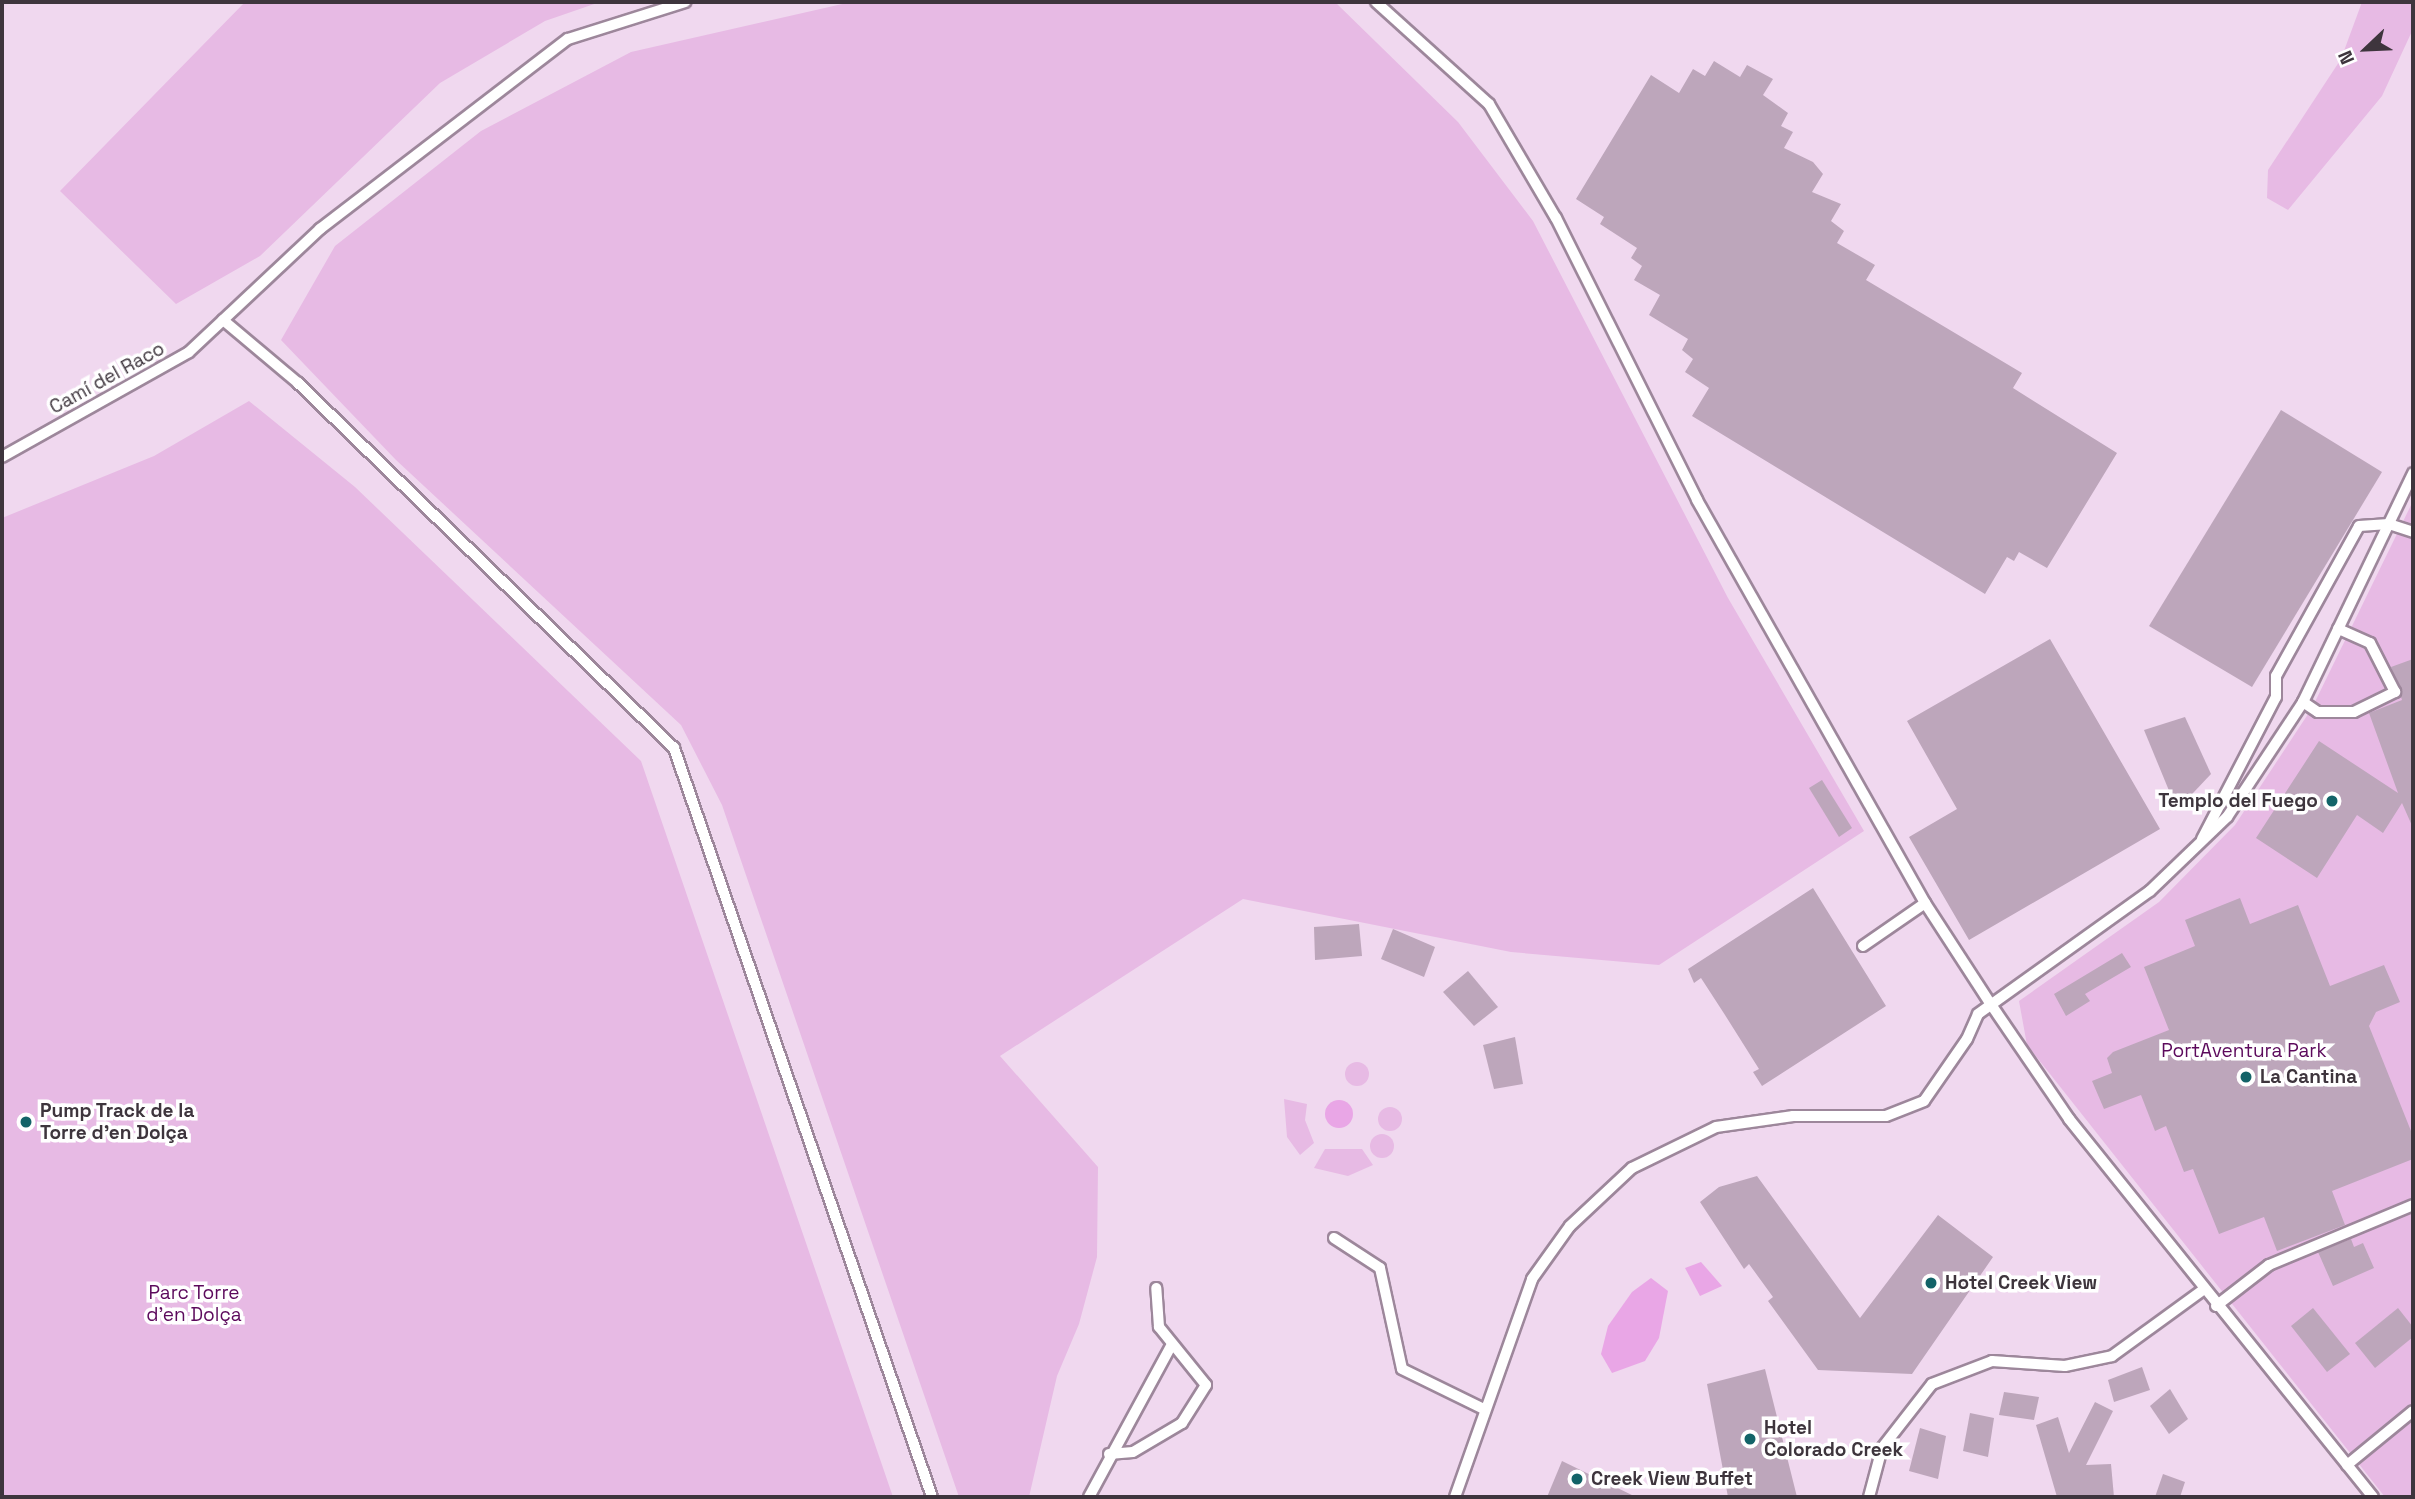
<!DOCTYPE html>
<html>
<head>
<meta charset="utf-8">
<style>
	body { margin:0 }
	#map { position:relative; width:2415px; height:1499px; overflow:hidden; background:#f0d8ef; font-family:"Space Grotesk",sans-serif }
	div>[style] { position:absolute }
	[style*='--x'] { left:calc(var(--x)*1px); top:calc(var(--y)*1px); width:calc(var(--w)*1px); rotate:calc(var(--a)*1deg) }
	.green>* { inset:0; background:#e7bae4 }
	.round { border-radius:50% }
	.water>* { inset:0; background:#e9a6e6 }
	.building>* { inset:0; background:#bda6bb }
	.roads { filter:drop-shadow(2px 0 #9d879b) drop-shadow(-2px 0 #9d879b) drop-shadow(0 2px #9d879b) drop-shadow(0 -2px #9d879b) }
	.service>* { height:10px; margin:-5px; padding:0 5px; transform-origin:5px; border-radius:5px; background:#fff }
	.dots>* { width:19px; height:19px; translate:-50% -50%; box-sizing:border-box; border:4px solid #fff; border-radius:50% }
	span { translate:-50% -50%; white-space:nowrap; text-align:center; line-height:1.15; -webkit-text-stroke:7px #fff; paint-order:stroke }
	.street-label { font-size:19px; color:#3e353d }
	.poi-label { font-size:19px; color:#3e353d; font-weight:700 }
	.right { translate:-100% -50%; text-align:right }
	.left { translate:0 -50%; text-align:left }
	.park-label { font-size:19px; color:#5c0a5c }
	.frame { position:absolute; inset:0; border:4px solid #3e353d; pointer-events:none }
	.north { position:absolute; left:2331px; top:14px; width:70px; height:70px; -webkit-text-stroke:5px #fff; paint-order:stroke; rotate:247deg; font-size:19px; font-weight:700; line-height:28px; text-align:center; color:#3e353d }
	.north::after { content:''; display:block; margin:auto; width:24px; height:32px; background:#3e353d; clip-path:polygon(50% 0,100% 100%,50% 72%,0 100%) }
</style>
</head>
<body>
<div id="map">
	<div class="green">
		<i style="clip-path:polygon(245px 2px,600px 2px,545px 21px,440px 83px,260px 256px,176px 304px,60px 191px)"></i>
		<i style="clip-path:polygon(851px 2px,1335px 2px,1458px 122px,1533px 221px,1728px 598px,1864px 831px,1659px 965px,1511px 952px,1243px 899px,1000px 1056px,1098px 1167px,1097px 1257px,1079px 1324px,1057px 1376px,1029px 1497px,959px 1497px,722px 805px,681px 725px,396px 460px,281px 340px,335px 246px,481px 131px,631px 52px)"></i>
		<i style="clip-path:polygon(2362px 2px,2413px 2px,2413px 29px,2382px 96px,2288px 210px,2267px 198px,2268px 170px,2341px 59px)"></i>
		<i style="clip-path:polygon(249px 401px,355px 487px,641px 761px,893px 1497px,2px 1497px,2px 518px,154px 456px)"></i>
		<i style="clip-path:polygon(2413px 501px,2413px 1497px,2385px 1497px,2027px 1045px,2019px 1001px,2159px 902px,2235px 825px,2312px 708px)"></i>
		<i class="round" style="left:1345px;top:1062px;width:24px;height:24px"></i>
		<i style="clip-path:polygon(1284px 1099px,1307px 1104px,1305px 1120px,1314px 1143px,1300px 1155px,1287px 1137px)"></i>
		<i class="round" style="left:1378px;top:1107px;width:24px;height:24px"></i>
		<i class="round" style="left:1370px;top:1134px;width:24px;height:24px"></i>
		<i style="clip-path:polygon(1325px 1149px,1362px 1149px,1373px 1165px,1348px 1176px,1314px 1168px)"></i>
	</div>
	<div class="water">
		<i class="round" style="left:1325px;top:1100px;width:28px;height:28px"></i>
		<i style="clip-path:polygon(1701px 1262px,1722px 1286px,1700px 1296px,1685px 1268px)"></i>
		<i style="clip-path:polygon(1651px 1278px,1668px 1291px,1659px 1338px,1645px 1361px,1612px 1373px,1601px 1354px,1608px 1326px,1632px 1292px)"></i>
	</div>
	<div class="building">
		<i style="clip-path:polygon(1714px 61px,1740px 77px,1747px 65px,1773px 79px,1763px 95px,1788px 113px,1781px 126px,1793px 132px,1784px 148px,1813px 162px,1823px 174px,1812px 192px,1841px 204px,1831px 221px,1844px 231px,1837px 243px,1875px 265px,1866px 280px,2022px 373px,2013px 388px,2117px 453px,2047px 568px,2019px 552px,2014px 561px,2007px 557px,1985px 594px,1692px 416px,1709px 388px,1685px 372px,1693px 359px,1682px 350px,1688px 339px,1649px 315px,1660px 295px,1634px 280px,1642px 266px,1631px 258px,1637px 248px,1600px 224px,1604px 217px,1576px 199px,1651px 75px,1679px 93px,1693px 69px,1705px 76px)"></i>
		<i style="clip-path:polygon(2281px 410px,2382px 472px,2252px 687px,2149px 626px)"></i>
		<i style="clip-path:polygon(2050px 639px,2160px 829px,1969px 940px,1909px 837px,1957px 809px,1907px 721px)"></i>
		<i style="clip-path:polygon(2413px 659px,2413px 828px,2402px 803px,2383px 833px,2357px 815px,2317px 878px,2256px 838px,2319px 741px,2398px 793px,2369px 713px,2402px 700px,2391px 667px)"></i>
		<i style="clip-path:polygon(2185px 717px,2211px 774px,2177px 810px,2144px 730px)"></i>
		<i style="clip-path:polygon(1822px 780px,1852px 828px,1839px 837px,1809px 788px)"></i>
		<i style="clip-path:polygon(1813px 888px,1886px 1006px,1762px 1086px,1753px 1072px,1759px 1069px,1725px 1015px,1701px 978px,1694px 983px,1688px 969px)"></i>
		<i style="clip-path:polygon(2240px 898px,2250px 924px,2298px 905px,2330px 986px,2384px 965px,2400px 1002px,2376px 1012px,2369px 1026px,2413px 1136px,2413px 1159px,2332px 1191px,2345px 1225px,2277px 1251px,2264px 1217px,2219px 1234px,2193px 1169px,2184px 1172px,2166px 1126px,2155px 1131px,2141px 1095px,2104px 1109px,2092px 1081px,2112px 1073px,2107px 1058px,2113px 1052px,2169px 1030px,2144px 967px,2195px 946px,2185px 920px)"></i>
		<i style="clip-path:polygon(1359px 924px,1362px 956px,1315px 960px,1314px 927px)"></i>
		<i style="clip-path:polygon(1393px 929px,1435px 947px,1424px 977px,1381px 959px)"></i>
		<i style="clip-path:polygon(2122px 953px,2131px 967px,2085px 994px,2090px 1001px,2066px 1016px,2054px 994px)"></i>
		<i style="clip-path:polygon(1468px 971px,1498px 1007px,1474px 1026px,1443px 992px)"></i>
		<i style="clip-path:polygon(1515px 1037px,1523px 1084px,1494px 1089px,1483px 1045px)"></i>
		<i style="clip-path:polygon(1757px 1176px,1860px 1318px,1938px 1215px,1993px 1257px,1912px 1374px,1818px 1370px,1768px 1301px,1773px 1297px,1749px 1264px,1744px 1269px,1700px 1202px,1719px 1187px)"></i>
		<i style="clip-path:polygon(2351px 1239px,2354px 1247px,2363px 1243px,2374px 1268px,2333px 1286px,2318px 1252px)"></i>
		<i style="clip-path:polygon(2313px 1308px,2350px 1354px,2327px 1372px,2291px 1326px)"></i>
		<i style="clip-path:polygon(2398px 1308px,2413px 1327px,2413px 1337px,2375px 1368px,2355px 1343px)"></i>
		<i style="clip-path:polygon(2142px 1367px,2150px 1390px,2114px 1402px,2108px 1380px)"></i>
		<i style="clip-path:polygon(1765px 1369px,1797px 1497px,1728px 1497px,1707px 1384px)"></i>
		<i style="clip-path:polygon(2170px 1389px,2188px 1419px,2169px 1434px,2150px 1406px)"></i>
		<i style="clip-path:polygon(2004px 1392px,2039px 1397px,2034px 1420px,1999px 1415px)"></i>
		<i style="clip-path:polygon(2095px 1402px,2113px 1411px,2086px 1465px,2111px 1464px,2114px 1497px,2057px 1497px,2036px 1425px,2058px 1417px,2069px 1453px)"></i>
		<i style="clip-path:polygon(1970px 1413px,1994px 1418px,1988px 1457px,1963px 1451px)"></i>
		<i style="clip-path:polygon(1920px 1428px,1946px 1436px,1938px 1479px,1909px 1471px)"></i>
		<i style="clip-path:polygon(1562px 1461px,1636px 1497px,1547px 1497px)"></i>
		<i style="clip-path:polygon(2163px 1474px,2185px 1482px,2180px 1497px,2155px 1497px)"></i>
	</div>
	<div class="roads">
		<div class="service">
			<i style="--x:1376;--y:2;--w:152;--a:42.1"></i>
			<i style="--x:1489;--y:104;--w:132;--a:59.6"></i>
			<i style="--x:1556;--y:218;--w:315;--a:63.4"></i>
			<i style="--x:1697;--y:500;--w:463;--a:60.5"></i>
			<i style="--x:1925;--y:903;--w:119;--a:57"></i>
			<i style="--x:1990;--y:1003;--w:140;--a:55.7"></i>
			<i style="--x:2069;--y:1119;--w:485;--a:51.2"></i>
			<i style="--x:223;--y:320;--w:98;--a:40"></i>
			<i style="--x:298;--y:383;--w:524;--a:44.15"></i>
			<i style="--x:674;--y:748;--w:792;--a:70.99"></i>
			<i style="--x:2;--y:457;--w:214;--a:-29.3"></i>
			<i style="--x:189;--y:352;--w:180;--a:-43.2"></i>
			<i style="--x:320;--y:229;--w:312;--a:-37.5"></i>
			<i style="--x:568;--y:39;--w:123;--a:-17.5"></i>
			<i style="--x:2303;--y:702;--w:18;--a:34"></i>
			<i style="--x:2318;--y:712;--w:36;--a:0"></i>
			<i style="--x:2354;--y:712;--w:46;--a:-26"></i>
			<i style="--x:2395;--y:692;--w:55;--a:-117"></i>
			<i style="--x:2370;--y:643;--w:35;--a:-156"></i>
			<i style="--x:2202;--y:839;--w:160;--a:-62.5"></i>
			<i style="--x:2276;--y:697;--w:21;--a:-90"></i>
			<i style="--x:2276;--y:676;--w:171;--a:-61"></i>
			<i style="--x:2359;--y:526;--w:30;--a:-4"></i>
			<i style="--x:2389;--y:524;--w:25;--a:18"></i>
			<i style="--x:1863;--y:946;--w:75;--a:-34.7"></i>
			<i style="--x:1334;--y:1238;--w:55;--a:33.1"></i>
			<i style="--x:1380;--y:1268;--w:103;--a:77.7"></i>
			<i style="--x:1402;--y:1369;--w:91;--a:26"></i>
			<i style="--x:2216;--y:1306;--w:67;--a:-37.7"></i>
			<i style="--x:2269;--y:1265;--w:156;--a:-22.6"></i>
			<i style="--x:1109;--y:1454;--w:24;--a:-5"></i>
			<i style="--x:1133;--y:1452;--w:57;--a:-30.6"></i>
			<i style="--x:1182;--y:1423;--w:45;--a:-57.7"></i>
			<i style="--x:1206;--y:1385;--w:75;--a:-129"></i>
			<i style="--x:1159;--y:1327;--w:39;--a:-94"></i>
			<i style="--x:2347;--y:1465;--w:85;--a:-39.3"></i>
			<i style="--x:1089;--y:1497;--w:172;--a:-61.5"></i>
			<i style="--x:1455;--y:1497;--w:231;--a:-70.5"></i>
			<i style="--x:1532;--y:1279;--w:65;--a:-54.4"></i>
			<i style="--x:1570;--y:1226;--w:85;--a:-43.1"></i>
			<i style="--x:1632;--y:1168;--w:93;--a:-26"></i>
			<i style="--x:1716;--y:1127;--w:78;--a:-8.1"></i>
			<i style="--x:1793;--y:1116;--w:93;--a:0"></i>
			<i style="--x:1886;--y:1116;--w:41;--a:-21.5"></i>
			<i style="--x:1924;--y:1101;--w:75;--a:-55.3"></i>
			<i style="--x:1967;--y:1039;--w:27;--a:-66"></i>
			<i style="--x:1978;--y:1014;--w:211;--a:-35.6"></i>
			<i style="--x:2150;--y:891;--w:107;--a:-43.9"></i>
			<i style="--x:2227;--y:817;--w:138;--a:-56.5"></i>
			<i style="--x:2303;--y:702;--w:254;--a:-64.3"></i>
			<i style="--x:1869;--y:1497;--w:51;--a:-75.1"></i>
			<i style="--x:1882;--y:1448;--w:81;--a:-52"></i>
			<i style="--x:1932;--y:1384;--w:64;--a:-21"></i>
			<i style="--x:1992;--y:1361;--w:73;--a:3.9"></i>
			<i style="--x:2065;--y:1366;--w:48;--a:-12"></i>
			<i style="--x:2112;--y:1356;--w:112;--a:-36"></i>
		</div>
	</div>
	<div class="dots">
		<i style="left:2332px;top:801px;background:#136368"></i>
		<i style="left:2246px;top:1077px;background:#136368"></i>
		<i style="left:26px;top:1122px;background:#136368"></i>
		<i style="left:1931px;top:1283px;background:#136368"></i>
		<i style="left:1750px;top:1439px;background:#136368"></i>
		<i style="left:1577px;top:1479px;background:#136368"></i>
	</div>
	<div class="street-label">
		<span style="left:107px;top:378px;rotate:-29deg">Camí del Raco</span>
	</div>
	<div class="poi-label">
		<span class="right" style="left:2318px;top:801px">Templo del Fuego</span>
		<span class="left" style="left:2260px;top:1077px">La Cantina</span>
		<span class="left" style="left:40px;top:1122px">Pump Track de la<br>Torre d’en Dolça</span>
		<span class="left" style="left:1945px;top:1283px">Hotel Creek View</span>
		<span class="left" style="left:1764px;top:1439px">Hotel<br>Colorado Creek</span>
		<span class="left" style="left:1591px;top:1479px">Creek View Buffet</span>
	</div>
	<div class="park-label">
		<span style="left:2244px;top:1051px">PortAventura Park</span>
		<span style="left:194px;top:1304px">Parc Torre<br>d'en Dolça</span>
	</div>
	<div class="frame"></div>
	<div class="north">N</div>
</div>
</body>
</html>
